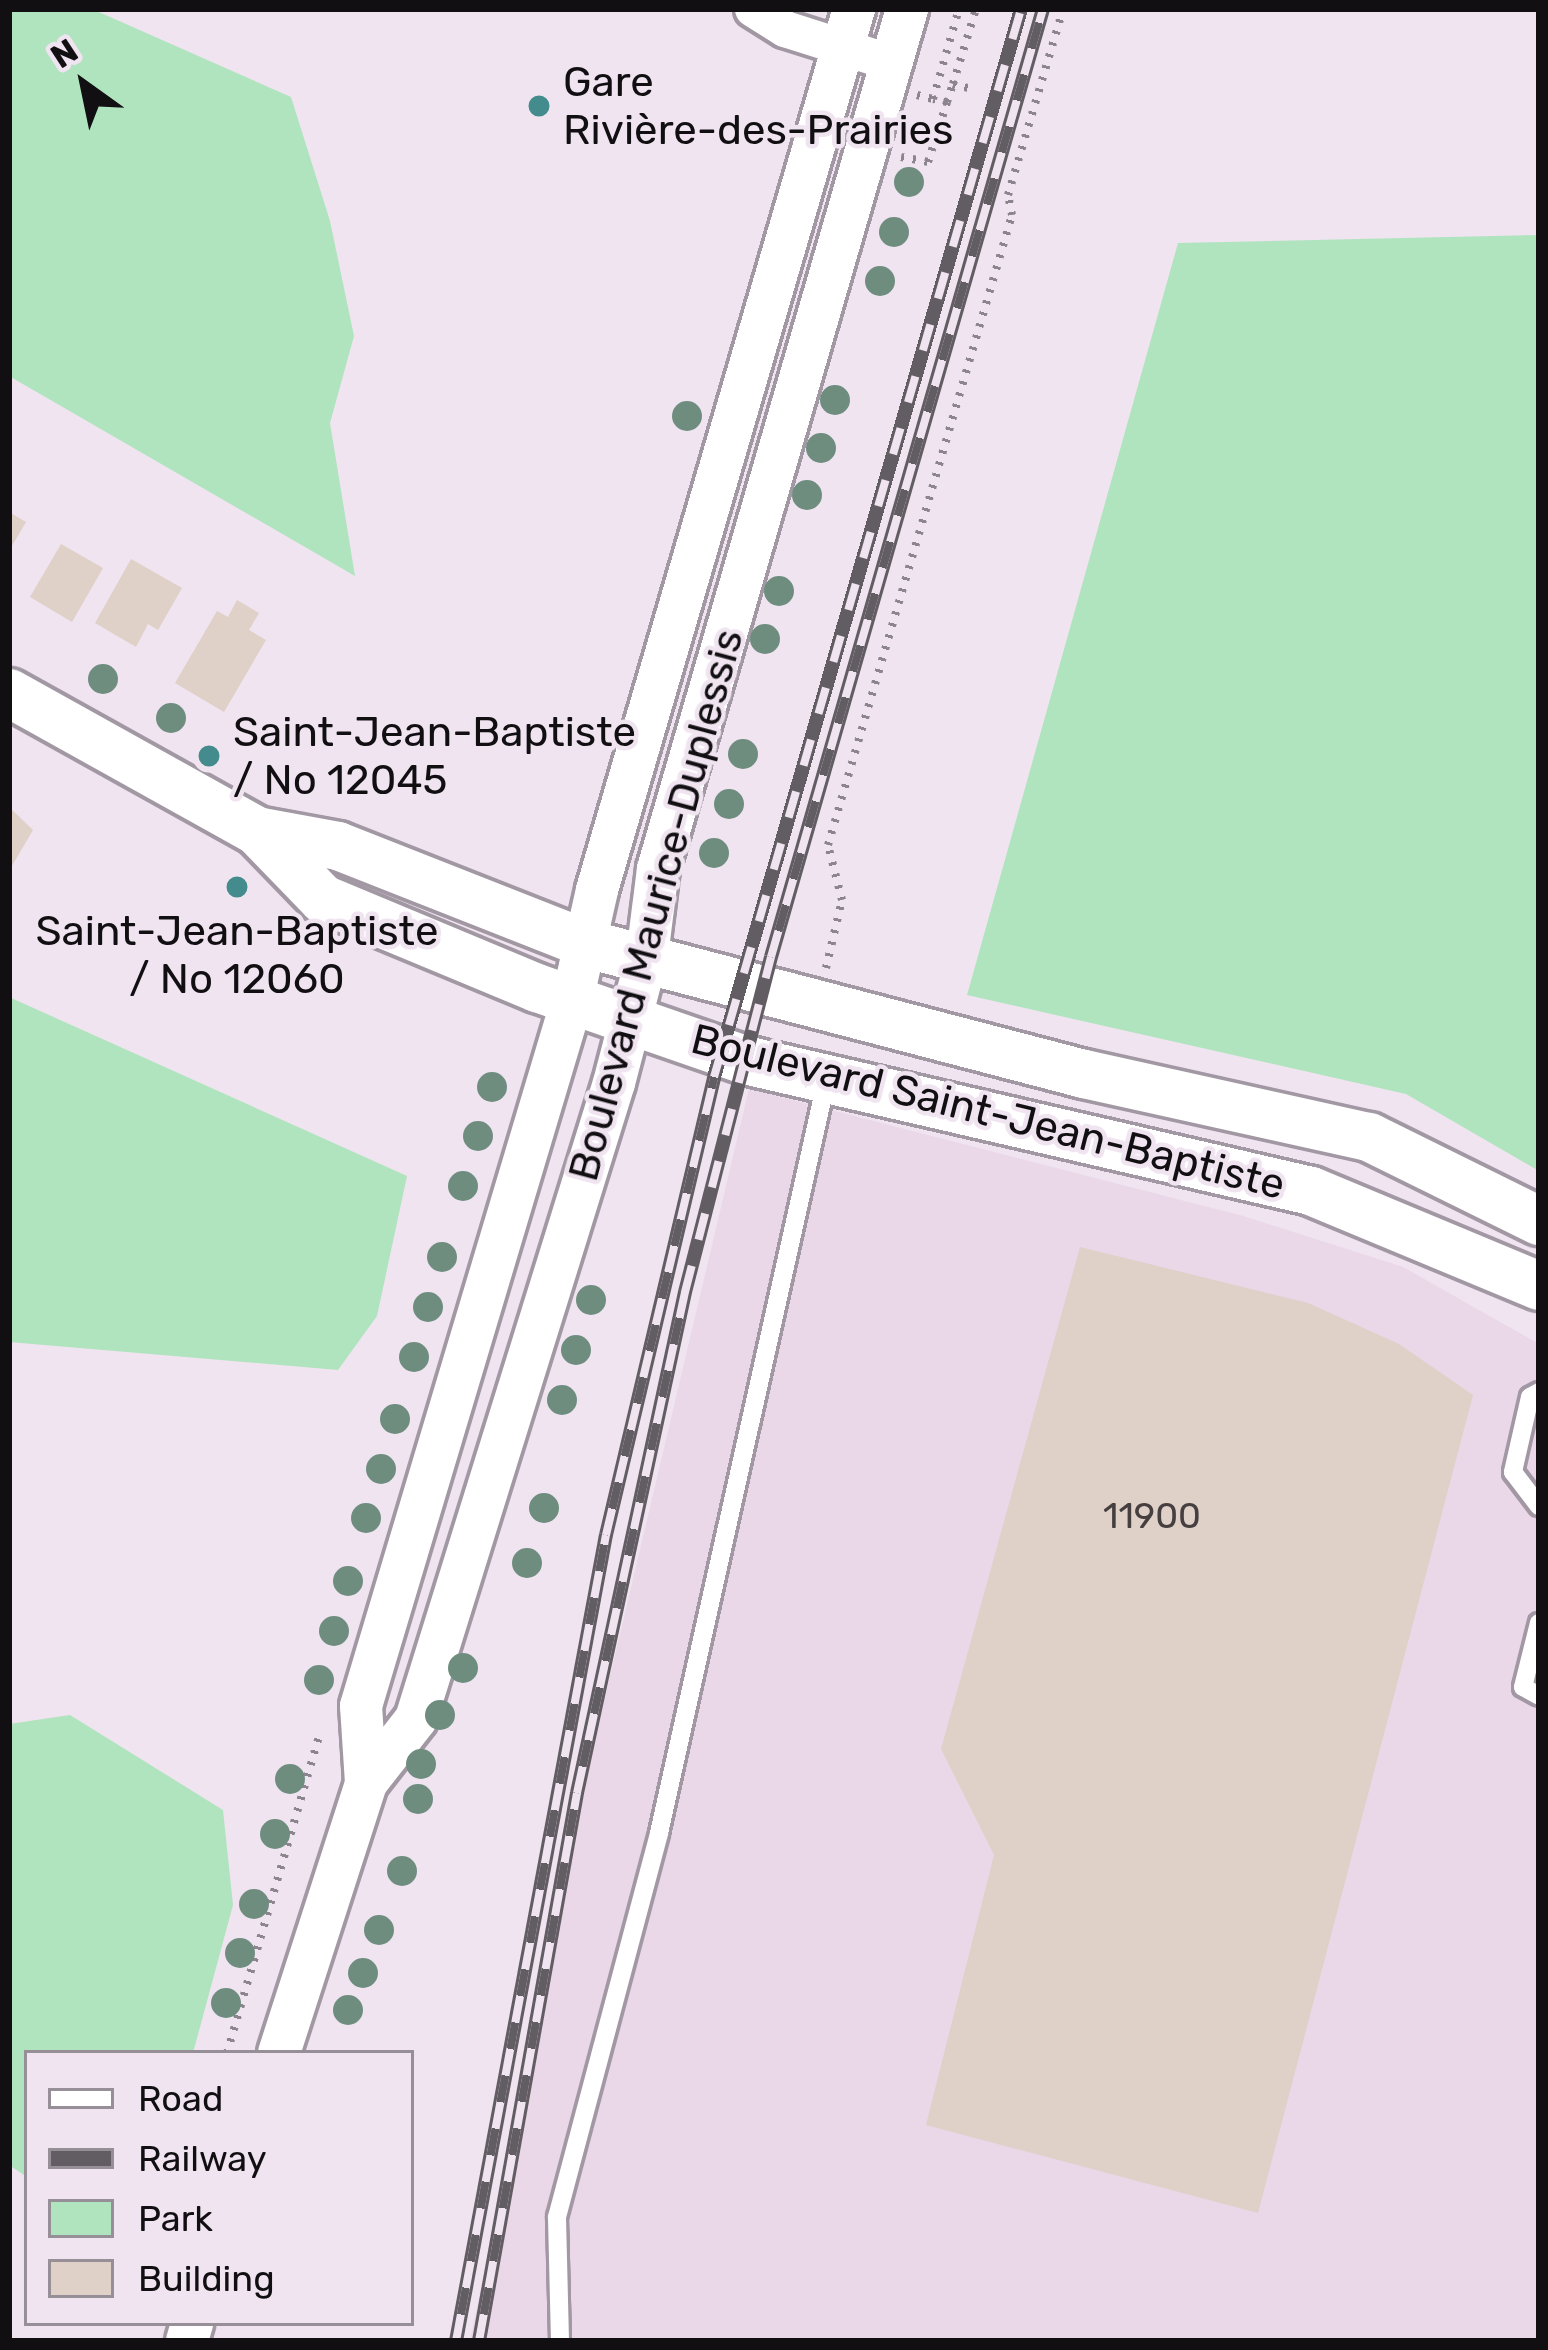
<!DOCTYPE html>
<html>
<head>
<meta charset="utf-8">
<style>
	body { margin:0 }
	#map { position:relative; width:1548px; height:2350px; overflow:hidden; background:#efe4f0; font-family:Rubik,sans-serif }
	div>[style] { position:absolute }
	[style*='--x'] { left:calc(var(--x)*1px); top:calc(var(--y)*1px); width:calc(var(--w)*1px); rotate:calc(var(--a)*1deg) }
	.industrial>* { inset:0; background:#ead7e8 }
	.green>* { inset:0; background:#b0e4be }
	.building>* { inset:0; background:#dfd0c8 }
	.path>* { height:8px; margin-top:-4px; transform-origin:0; background:repeating-linear-gradient(90deg,#8d858e 0 3px,transparent 0 12px) }
	.roads { filter:drop-shadow(3px 0 #a298a4) drop-shadow(-3px 0 #a298a4) drop-shadow(0 3px #a298a4) drop-shadow(0 -3px #a298a4) }
	.service>* { height:18px; margin:-9px; padding:0 9px; transform-origin:9px; border-radius:9px; background:#fff }
	.minor>* { height:36px; margin:-18px; padding:0 18px; transform-origin:18px; border-radius:18px; background:#fff }
	.tertiary>* { height:42px; margin:-21px; padding:0 21px; transform-origin:21px; border-radius:21px; background:#fff }
	.secondary>* { height:48px; margin:-24px; padding:0 24px; transform-origin:24px; border-radius:24px; background:#fff }
	.rail>* { height:14px; margin-top:-7px; transform-origin:0; background:repeating-linear-gradient(90deg,#efe4f0 0 27px,#625c63 0 54px); box-sizing:border-box; border-block:3px solid #625c63 }
	.trees>* { width:30px; height:30px; margin:-15px; border-radius:50%; background:#6f8d7f }
	.dots>* { width:33px; height:33px; translate:-50% -50%; box-sizing:border-box; border:6px solid #efe4f0; border-radius:50% }
	span { translate:-50% -50%; white-space:nowrap; text-align:center; line-height:1.15; -webkit-text-stroke:9px #efe4f0; paint-order:stroke }
	.number-label { font-size:36px; color:#453f40 }
	.number-label span { -webkit-text-stroke-width:0 }
	.poi-label { font-size:42px; color:#120f13 }
	.left { translate:0 -50%; text-align:left }
	.street-label { font-size:42px; color:#120f13 }
	.frame { position:absolute; inset:0; border:12px solid #120f13; pointer-events:none }
	.legend { position:absolute; left:24px; top:2050px; width:390px; height:276px; box-sizing:border-box; background:#efe4f0; border:3px solid #978f98; margin:0; padding:15px 21px; list-style:none; font-size:36px; color:#120f13 }
	.legend li { display:flex; align-items:center; gap:24px; height:60px }
	.legend b { width:60px; border:3px solid #978f98 }
	.north { position:absolute; left:24px; top:24px; width:120px; height:120px; -webkit-text-stroke:9px #efe4f0; paint-order:stroke; rotate:327deg; font-size:33px; font-weight:700; line-height:48px; text-align:center; color:#120f13 }
	.north::after { content:''; display:block; margin:auto; width:42px; height:54px; background:#120f13; clip-path:polygon(50% 0,100% 100%,50% 72%,0 100%) }
</style>
</head>
<body>
<div id="map">
	<div class="industrial">
		<i style="clip-path:polygon(749px 1089px,1243px 1216px,1403px 1267px,1539px 1344px,1539px 2341px,470px 2341px,582px 1795px)"></i>
	</div>
	<div class="green">
		<i style="clip-path:polygon(9px 9px,92px 9px,291px 97px,330px 221px,354px 336px,330px 423px,355px 576px,9px 376px)"></i>
		<i style="clip-path:polygon(1539px 235px,1539px 1171px,1406px 1094px,967px 995px,1178px 243px)"></i>
		<i style="clip-path:polygon(9px 997px,407px 1176px,377px 1316px,338px 1370px,9px 1342px)"></i>
		<i style="clip-path:polygon(70px 1715px,223px 1810px,233px 1905px,193px 2053px,27px 2053px,27px 2177px,9px 2165px,9px 1724px)"></i>
	</div>
	<div class="building">
		<i style="clip-path:polygon(9px 512px,26px 522px,9px 551px)"></i>
		<i style="clip-path:polygon(61px 544px,103px 568px,72px 622px,30px 597px)"></i>
		<i style="clip-path:polygon(131px 559px,182px 588px,158px 630px,148px 624px,136px 647px,95px 623px)"></i>
		<i style="clip-path:polygon(237px 600px,259px 613px,249px 630px,266px 640px,224px 712px,175px 683px,217px 611px,228px 617px)"></i>
		<i style="clip-path:polygon(9px 807px,33px 830px,9px 871px)"></i>
		<i style="clip-path:polygon(1080px 1247px,1308px 1303px,1399px 1344px,1473px 1395px,1258px 2213px,926px 2125px,994px 1855px,941px 1749px)"></i>
	</div>
	<div class="path">
		<i style="--x:953;--y:84;--w:78;--a:-73"></i>
		<i style="--x:917;--y:95;--w:16;--a:14"></i>
		<i style="--x:933;--y:99;--w:94;--a:-73.9"></i>
		<i style="--x:947;--y:102;--w:19;--a:-72"></i>
		<i style="--x:953;--y:84;--w:20;--a:15"></i>
		<i style="--x:901;--y:157;--w:27;--a:10"></i>
		<i style="--x:928;--y:162;--w:63;--a:-72.4"></i>
		<i style="--x:947;--y:102;--w:14;--a:-168"></i>
		<i style="--x:826;--y:968;--w:70;--a:-76.8"></i>
		<i style="--x:842;--y:900;--w:57;--a:-104.3"></i>
		<i style="--x:828;--y:845;--w:656;--a:-73.72"></i>
		<i style="--x:1012;--y:215;--w:20;--a:-101"></i>
		<i style="--x:1008;--y:195;--w:194;--a:-73.5"></i>
		<i style="--x:227;--y:2053;--w:334;--a:-73.8"></i>
	</div>
	<div class="roads">
		<div class="service">
			<i style="--x:1539;--y:1392;--w:10;--a:151"></i>
			<i style="--x:1530;--y:1397;--w:77;--a:102.8"></i>
			<i style="--x:1513;--y:1472;--w:43;--a:52.6"></i>
			<i style="--x:1539;--y:1623;--w:66;--a:104"></i>
			<i style="--x:1523;--y:1687;--w:18;--a:29"></i>
			<i style="--x:560;--y:2341;--w:124;--a:-91.4"></i>
			<i style="--x:557;--y:2217;--w:397;--a:-75.1"></i>
			<i style="--x:659;--y:1833;--w:769;--a:-77.46"></i>
		</div>
		<div class="minor">
			<i style="--x:753;--y:9;--w:38;--a:32"></i>
			<i style="--x:785;--y:29;--w:112;--a:17.6"></i>
		</div>
		<div class="tertiary">
			<i style="--x:366;--y:1783;--w:77;--a:-93.7"></i>
			<i style="--x:361;--y:1706;--w:736;--a:-73.34"></i>
			<i style="--x:572;--y:1001;--w:114;--a:-77.3"></i>
			<i style="--x:597;--y:890;--w:918;--a:-73.74"></i>
			<i style="--x:279;--y:2053;--w:284;--a:-72.1"></i>
			<i style="--x:366;--y:1783;--w:81;--a:-52"></i>
			<i style="--x:416;--y:1719;--w:666;--a:-72.71"></i>
			<i style="--x:614;--y:1083;--w:131;--a:-75.4"></i>
			<i style="--x:647;--y:956;--w:88;--a:-82.8"></i>
			<i style="--x:658;--y:869;--w:895;--a:-73.85"></i>
			<i style="--x:187;--y:2341;--w:19;--a:-74"></i>
		</div>
		<div class="secondary">
			<i style="--x:9;--y:693;--w:284;--a:29.1"></i>
			<i style="--x:257;--y:831;--w:95;--a:45.9"></i>
			<i style="--x:323;--y:899;--w:232;--a:22.6"></i>
			<i style="--x:537;--y:988;--w:220;--a:19.1"></i>
			<i style="--x:745;--y:1060;--w:581;--a:13.03"></i>
			<i style="--x:1311;--y:1191;--w:247;--a:22.6"></i>
			<i style="--x:257;--y:831;--w:82;--a:10.5"></i>
			<i style="--x:338;--y:846;--w:268;--a:21.5"></i>
			<i style="--x:587;--y:944;--w:514;--a:14.66"></i>
			<i style="--x:1084;--y:1074;--w:292;--a:12.5"></i>
			<i style="--x:1369;--y:1137;--w:190;--a:26.3"></i>
		</div>
	</div>
	<div class="rail">
		<i style="--x:456;--y:2341;--w:820;--a:-79.46"></i>
		<i style="--x:606;--y:1535;--w:471;--a:-76.7"></i>
		<i style="--x:714;--y:1077;--w:1111;--a:-73.96"></i>
		<i style="--x:479;--y:2341;--w:557;--a:-79.86"></i>
		<i style="--x:577;--y:1793;--w:513;--a:-77.83"></i>
		<i style="--x:685;--y:1292;--w:346;--a:-75.6"></i>
		<i style="--x:771;--y:957;--w:986;--a:-73.99"></i>
	</div>
	<div class="trees">
		<i style="left:909px;top:182px"></i>
		<i style="left:894px;top:232px"></i>
		<i style="left:880px;top:281px"></i>
		<i style="left:835px;top:400px"></i>
		<i style="left:687px;top:416px"></i>
		<i style="left:821px;top:448px"></i>
		<i style="left:807px;top:495px"></i>
		<i style="left:779px;top:591px"></i>
		<i style="left:765px;top:639px"></i>
		<i style="left:103px;top:679px"></i>
		<i style="left:171px;top:718px"></i>
		<i style="left:743px;top:754px"></i>
		<i style="left:729px;top:804px"></i>
		<i style="left:714px;top:853px"></i>
		<i style="left:492px;top:1087px"></i>
		<i style="left:478px;top:1136px"></i>
		<i style="left:463px;top:1186px"></i>
		<i style="left:442px;top:1257px"></i>
		<i style="left:591px;top:1300px"></i>
		<i style="left:428px;top:1307px"></i>
		<i style="left:576px;top:1350px"></i>
		<i style="left:414px;top:1357px"></i>
		<i style="left:562px;top:1400px"></i>
		<i style="left:395px;top:1419px"></i>
		<i style="left:381px;top:1469px"></i>
		<i style="left:544px;top:1508px"></i>
		<i style="left:366px;top:1518px"></i>
		<i style="left:527px;top:1563px"></i>
		<i style="left:348px;top:1581px"></i>
		<i style="left:334px;top:1631px"></i>
		<i style="left:463px;top:1668px"></i>
		<i style="left:319px;top:1680px"></i>
		<i style="left:440px;top:1715px"></i>
		<i style="left:421px;top:1764px"></i>
		<i style="left:290px;top:1779px"></i>
		<i style="left:418px;top:1799px"></i>
		<i style="left:275px;top:1834px"></i>
		<i style="left:402px;top:1871px"></i>
		<i style="left:254px;top:1904px"></i>
		<i style="left:379px;top:1930px"></i>
		<i style="left:240px;top:1953px"></i>
		<i style="left:363px;top:1973px"></i>
		<i style="left:226px;top:2003px"></i>
		<i style="left:348px;top:2010px"></i>
	</div>
	<div class="dots">
		<i style="left:539px;top:106px;background:#438b8c"></i>
		<i style="left:209px;top:756px;background:#438b8c"></i>
		<i style="left:237px;top:887px;background:#438b8c"></i>
	</div>
	<div class="number-label">
		<span style="left:1152px;top:1516px">11900</span>
	</div>
	<div class="poi-label">
		<span class="left" style="left:563px;top:106px">Gare<br>Rivière-des-Prairies</span>
		<span class="left" style="left:233px;top:756px">Saint-Jean-Baptiste<br>/ No 12045</span>
		<span style="left:237px;top:955px">Saint-Jean-Baptiste<br>/ No 12060</span>
	</div>
	<div class="street-label">
		<span style="left:656px;top:905px;rotate:-75deg">Boulevard Maurice-Duplessis</span>
		<span style="left:988px;top:1112px;rotate:14deg">Boulevard Saint-Jean-Baptiste</span>
	</div>
	<div class="frame"></div>
	<ul class="legend">
	<li><b style="height:15px;background:#fff"></b>Road</li>
	<li><b style="height:15px;background:#625c63"></b>Railway</li>
	<li><b style="height:33px;background:#b0e4be"></b>Park</li>
	<li><b style="height:33px;background:#dfd0c8"></b>Building</li>
	</ul>
	<div class="north">N</div>
</div>
</body>
</html>
